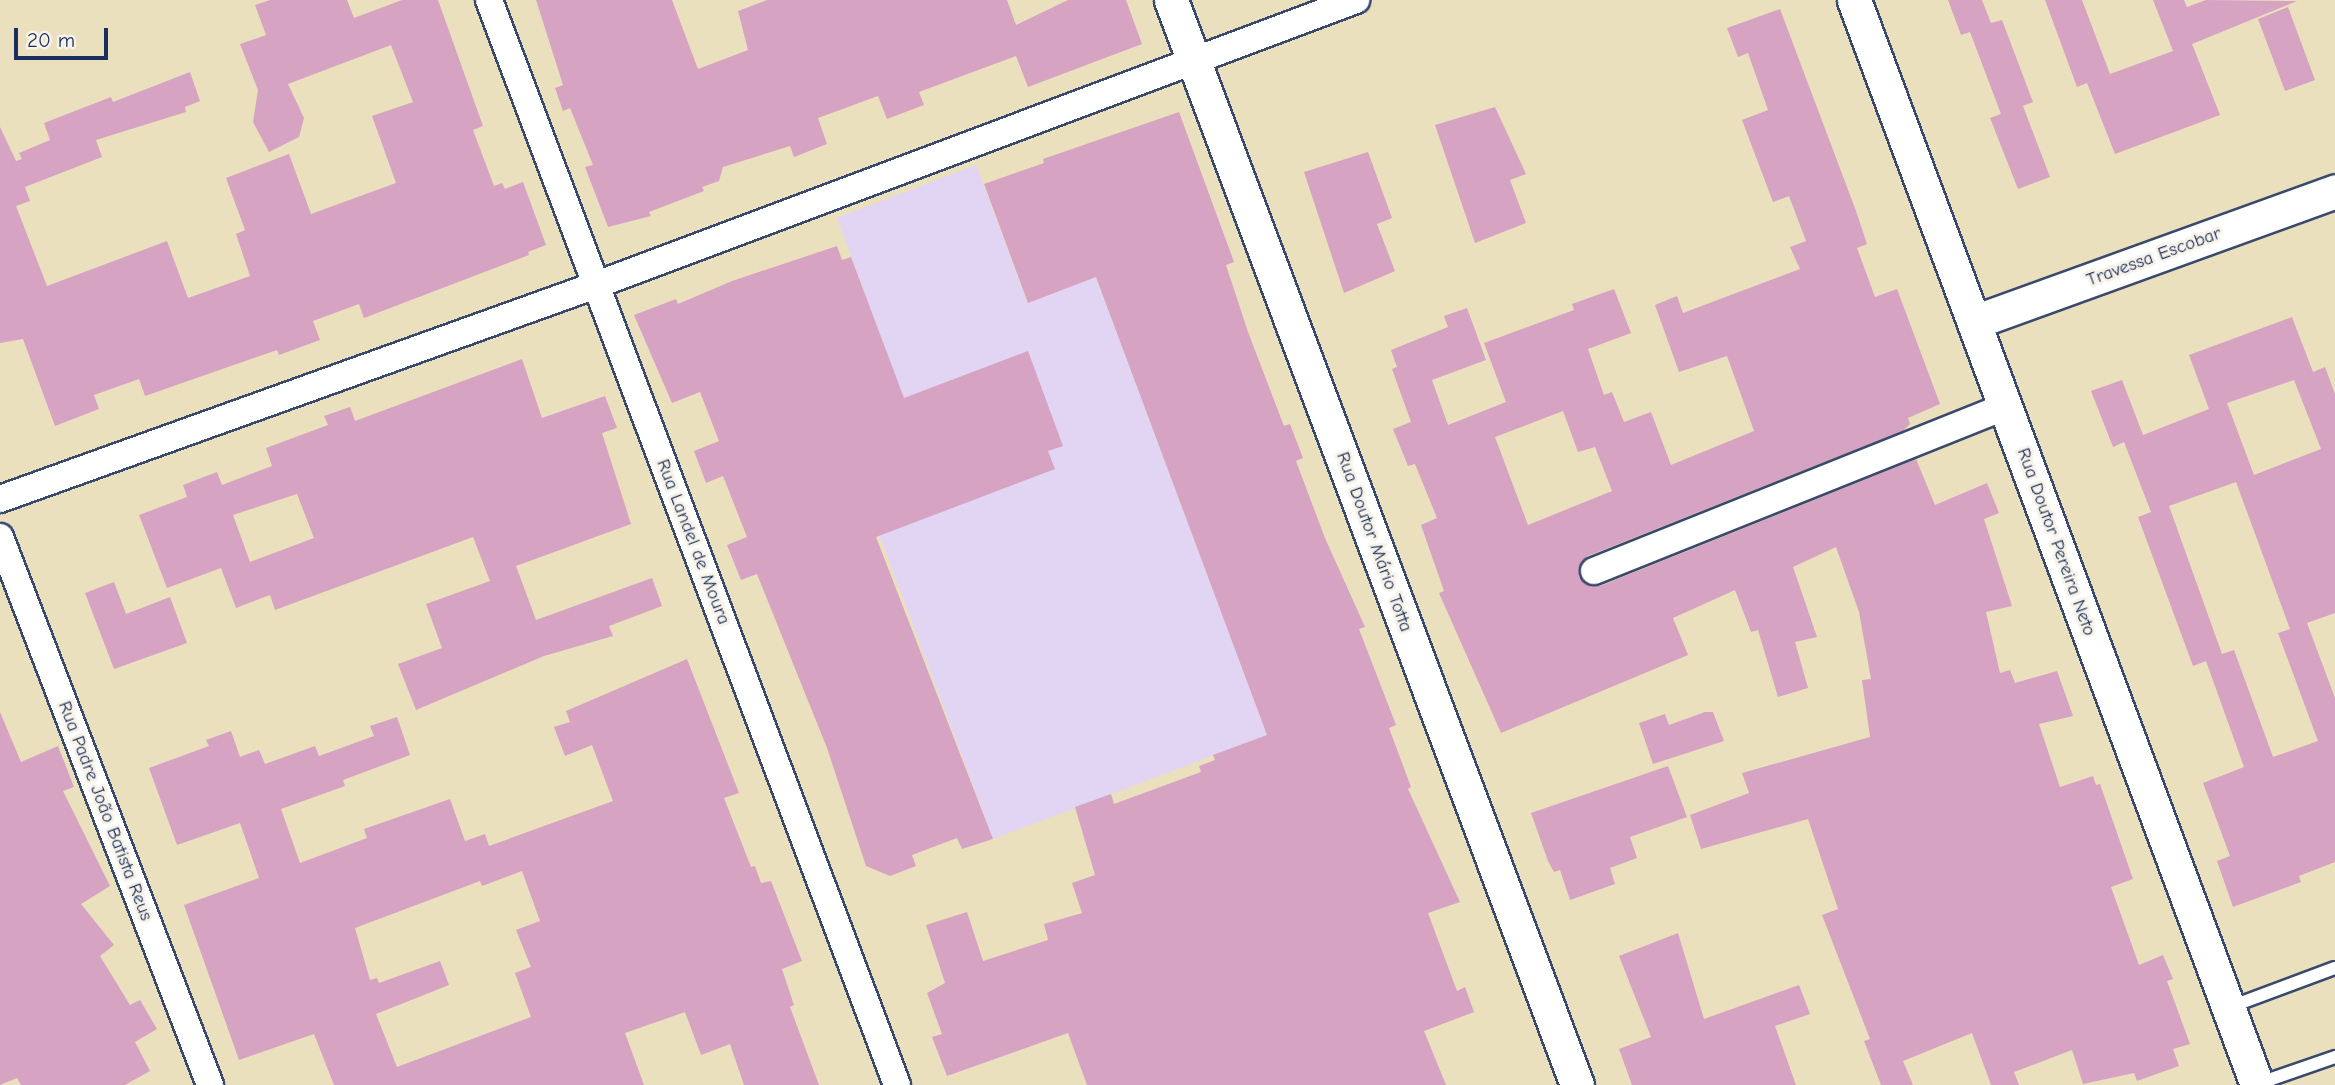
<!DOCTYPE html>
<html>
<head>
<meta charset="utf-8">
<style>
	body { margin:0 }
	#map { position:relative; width:2335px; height:1085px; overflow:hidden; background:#eae0be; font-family:"Comic Neue",sans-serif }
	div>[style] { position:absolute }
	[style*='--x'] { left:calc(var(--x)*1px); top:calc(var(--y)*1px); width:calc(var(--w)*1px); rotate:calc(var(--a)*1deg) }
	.built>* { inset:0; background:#e2d4f3 }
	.building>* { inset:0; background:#d6a3c2 }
	.roads { filter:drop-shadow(2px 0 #3a4a6c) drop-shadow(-2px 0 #3a4a6c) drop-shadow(0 2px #3a4a6c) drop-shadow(0 -2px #3a4a6c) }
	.service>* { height:12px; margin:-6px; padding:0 6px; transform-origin:6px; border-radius:6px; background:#fff }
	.minor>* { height:26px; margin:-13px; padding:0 13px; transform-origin:13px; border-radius:13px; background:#fff }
	.tertiary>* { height:33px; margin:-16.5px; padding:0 16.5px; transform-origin:16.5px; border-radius:16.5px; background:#fff }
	span { translate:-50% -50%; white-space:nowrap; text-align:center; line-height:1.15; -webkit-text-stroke:6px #f7f3e8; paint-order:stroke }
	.street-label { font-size:19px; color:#1b2f5e }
	.scale { position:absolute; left:14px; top:28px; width:94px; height:32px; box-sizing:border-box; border:4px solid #1b2f5e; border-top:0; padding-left:9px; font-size:21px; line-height:24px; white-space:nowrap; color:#1b2f5e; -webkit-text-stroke:5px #f7f3e8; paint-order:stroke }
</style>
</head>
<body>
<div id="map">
	<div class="built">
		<i style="clip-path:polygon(976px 165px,1027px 302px,1096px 277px,1267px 735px,993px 839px,822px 381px,888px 356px,837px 218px)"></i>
	</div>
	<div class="building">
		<i style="clip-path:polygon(270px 0,347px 0,354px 18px,402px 0,438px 0,483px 126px,473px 130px,494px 186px,502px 183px,505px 189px,523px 182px,546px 245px,528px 252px,529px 255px,364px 318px,359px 304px,313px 321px,320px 340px,279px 355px,277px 350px,145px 396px,139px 379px,94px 395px,99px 409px,55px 426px,23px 339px,0 343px,0 127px,16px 161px,22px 159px,19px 153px,50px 140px,44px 123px,111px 97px,113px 102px,190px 72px,200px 101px,185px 107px,186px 112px,96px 140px,102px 157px,25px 187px,30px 201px,16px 206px,47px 286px,167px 241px,188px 298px,250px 276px,236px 234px,245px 230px,226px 178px,289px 154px,311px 214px,396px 183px,372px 116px,413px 102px,391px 45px,288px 84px,304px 118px,299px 137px,269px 152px,253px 122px,258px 90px,240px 44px,266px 35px,255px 5px)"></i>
		<i style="clip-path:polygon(536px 0,672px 0,698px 69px,748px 50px,738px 11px,767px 0,1007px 0,1016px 25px,1068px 0,1126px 0,1142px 44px,1028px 87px,1016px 56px,919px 92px,924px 105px,887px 119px,878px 96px,818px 118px,827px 144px,794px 157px,790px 146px,723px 167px,719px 181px,702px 187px,704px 191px,649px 212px,651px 216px,608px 227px,585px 167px,593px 165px,570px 108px,563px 111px,555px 88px,563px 85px)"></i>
		<i style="clip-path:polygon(1948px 0,1982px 0,1991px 23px,2002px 20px,2033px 102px,2017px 108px,2023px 106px,2050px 177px,2018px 189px,1990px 118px,2001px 114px,1970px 32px,1961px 35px)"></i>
		<i style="clip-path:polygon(2045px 0,2082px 0,2110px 74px,2173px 51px,2153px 0,2184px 0,2187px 7px,2206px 0,2297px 1px,2192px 44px,2220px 115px,2115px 154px,2087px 83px,2077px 87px)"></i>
		<i style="clip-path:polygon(2288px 7px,2315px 80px,2285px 91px,2258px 19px)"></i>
		<i style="clip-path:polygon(evenodd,1780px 9px,1856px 211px,1867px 244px,1857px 248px,1875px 297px,1897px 289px,1940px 404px,1908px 418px,1910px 424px,1903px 431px,1588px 556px,1581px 562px,1579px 576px,1585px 584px,1600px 586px,1916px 459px,1935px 505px,1987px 483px,1999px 513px,1984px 519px,2012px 606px,1986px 612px,2000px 673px,2010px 670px,2015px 683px,2057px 671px,2073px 716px,2039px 724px,2060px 787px,2093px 776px,2096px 785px,2100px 784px,2133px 879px,2111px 887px,2139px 965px,2163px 955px,2173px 979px,2167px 981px,2190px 1044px,2173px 1049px,2179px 1066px,2137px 1081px,2134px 1073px,2083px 1084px,2072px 1050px,2014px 1072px,2019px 1085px,1991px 1085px,1972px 1033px,1903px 1061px,1913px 1085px,1881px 1085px,1864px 1041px,1870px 1039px,1822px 915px,1838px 909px,1808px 819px,1701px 849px,1690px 815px,1749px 793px,1742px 773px,1870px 737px,1862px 680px,1871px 679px,1859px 612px,1836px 547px,1793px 567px,1817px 637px,1795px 642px,1808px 688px,1778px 697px,1758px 630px,1751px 632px,1735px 590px,1673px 618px,1688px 655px,1501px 733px,1439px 593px,1444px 591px,1421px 525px,1437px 518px,1415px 464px,1408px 466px,1393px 429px,1411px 422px,1392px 369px,1397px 367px,1391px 350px,1448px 327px,1444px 316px,1467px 308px,1486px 360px,1432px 380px,1448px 425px,1506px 402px,1484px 343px,1574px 310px,1572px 304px,1614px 289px,1631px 333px,1588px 349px,1604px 395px,1612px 392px,1624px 422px,1651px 412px,1671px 465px,1754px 431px,1727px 356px,1679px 372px,1655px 305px,1677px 296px,1683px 313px,1800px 269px,1790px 247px,1806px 241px,1789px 196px,1773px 202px,1742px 120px,1768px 110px,1748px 53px,1738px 57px,1727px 28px,1780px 9px,1563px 411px,1578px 452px,1595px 447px,1612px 491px,1528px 525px,1495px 437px,1563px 411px)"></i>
		<i style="clip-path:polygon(1495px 107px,1526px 174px,1510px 180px,1526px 223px,1475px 243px,1435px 125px)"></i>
		<i style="clip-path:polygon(1179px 112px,1234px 262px,1226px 265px,1248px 332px,1284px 426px,1290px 424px,1303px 458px,1296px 461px,1325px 538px,1365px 627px,1359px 629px,1396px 725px,1389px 728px,1411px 787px,1408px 789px,1460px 902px,1428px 913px,1457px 991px,1465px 987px,1474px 1012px,1424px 1031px,1446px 1085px,1087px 1085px,1068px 1033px,947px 1076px,932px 1037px,942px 1034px,927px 993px,945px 983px,926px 925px,967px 912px,983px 961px,1048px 940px,1044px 924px,1082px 913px,1072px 883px,1095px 875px,1075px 807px,1111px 794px,1114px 804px,1201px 772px,1199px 766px,1215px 760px,1213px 755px,1267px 735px,1096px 277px,1028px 303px,984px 184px,1044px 163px,1043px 159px)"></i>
		<i style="clip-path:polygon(1368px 152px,1392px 218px,1377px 224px,1395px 271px,1344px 293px,1304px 172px)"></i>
		<i style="clip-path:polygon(837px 246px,842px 260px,851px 257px,904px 398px,1028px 351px,1063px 446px,1048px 451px,1055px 469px,876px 537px,993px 839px,962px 849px,957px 838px,912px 855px,916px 866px,890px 876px,866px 866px,827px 748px,757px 574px,741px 580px,727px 545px,747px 537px,723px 476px,706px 483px,694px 451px,719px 441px,700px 392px,672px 403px,634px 315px,676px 299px,678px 304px,732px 281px)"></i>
		<i style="clip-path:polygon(evenodd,2292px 317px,2313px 372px,2325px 367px,2335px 394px,2335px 613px,2307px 623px,2335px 698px,2335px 862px,2299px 876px,2301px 882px,2233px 907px,2217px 861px,2230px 856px,2203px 783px,2244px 767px,2206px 661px,2193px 666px,2138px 517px,2151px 512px,2124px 442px,2113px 447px,2091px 391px,2122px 380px,2143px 435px,2209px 409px,2189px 355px,2292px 317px,2294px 380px,2321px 449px,2254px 475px,2227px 403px,2294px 380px,2292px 317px,2236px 482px,2290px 629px,2278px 633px,2318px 741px,2273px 757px,2234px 650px,2222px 654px,2169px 506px,2236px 482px)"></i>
		<i style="clip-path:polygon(evenodd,522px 359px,542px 418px,605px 396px,617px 428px,602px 433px,631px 524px,516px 566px,536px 620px,652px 578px,662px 606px,609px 626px,613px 636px,544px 656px,416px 710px,398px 664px,442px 648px,426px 604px,490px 581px,473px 537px,275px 610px,270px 595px,236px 608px,221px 568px,167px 588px,139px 515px,187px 497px,183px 485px,217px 472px,222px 485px,272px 466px,266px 448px,328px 425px,324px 416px,350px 407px,355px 421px,522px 359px,297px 494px,314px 538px,250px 562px,233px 515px,297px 494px)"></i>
		<i style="clip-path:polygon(114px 582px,126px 614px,170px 597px,187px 643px,114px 669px,85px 593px)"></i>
		<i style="clip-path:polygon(evenodd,687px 659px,739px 793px,724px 798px,751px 867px,755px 866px,761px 883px,771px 881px,802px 961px,782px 969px,794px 1005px,790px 1007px,819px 1085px,744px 1085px,730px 1044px,701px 1055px,685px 1012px,625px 1033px,644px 1085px,334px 1085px,314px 1034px,239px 1060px,184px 905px,259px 878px,240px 823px,177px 845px,149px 768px,209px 746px,206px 740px,231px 731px,240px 757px,259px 750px,265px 764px,315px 746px,319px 756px,374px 736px,370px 726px,397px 717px,410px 755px,343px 780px,345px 786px,281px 809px,300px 863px,367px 838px,364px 829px,450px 799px,465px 841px,485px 834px,489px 846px,613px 801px,592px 745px,565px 756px,554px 727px,570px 722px,566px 711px,687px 659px,522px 871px,540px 921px,516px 930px,531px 967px,515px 973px,531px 1017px,397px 1067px,376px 1014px,449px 985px,440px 961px,379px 983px,377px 978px,370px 980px,355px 928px,480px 881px,482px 886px,522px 871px)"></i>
		<i style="clip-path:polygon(0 712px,21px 762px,58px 746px,74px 787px,63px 791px,110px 886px,81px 904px,114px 945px,100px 956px,130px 1005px,140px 1000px,157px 1029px,135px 1042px,150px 1071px,125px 1085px,21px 1085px,17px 1078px,0 1085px)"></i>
		<i style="clip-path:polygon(1705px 712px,1713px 712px,1724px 741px,1653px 764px,1639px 723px,1665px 714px,1669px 725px)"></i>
		<i style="clip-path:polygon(1668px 766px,1687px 817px,1630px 837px,1637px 858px,1610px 868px,1615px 884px,1570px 900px,1560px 870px,1554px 872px,1548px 861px,1531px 813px)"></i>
		<i style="clip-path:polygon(1678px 933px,1704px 1019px,1799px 985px,1810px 1014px,1775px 1026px,1796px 1085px,1632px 1085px,1619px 1049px,1651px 1037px,1619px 956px)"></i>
	</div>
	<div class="roads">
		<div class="service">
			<i style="--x:2230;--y:1007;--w:112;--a:-20.4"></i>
			<i style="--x:2257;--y:1084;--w:83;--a:-19.1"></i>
		</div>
		<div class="minor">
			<i style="--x:489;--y:0;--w:1159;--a:69.39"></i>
			<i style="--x:0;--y:499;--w:633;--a:-19.75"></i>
			<i style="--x:596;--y:285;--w:812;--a:-20.56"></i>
			<i style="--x:0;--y:537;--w:587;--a:69.03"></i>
			<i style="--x:1594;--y:571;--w:443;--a:-21.8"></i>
		</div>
		<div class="tertiary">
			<i style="--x:1171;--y:0;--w:1158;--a:69.48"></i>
			<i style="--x:1854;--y:0;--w:1157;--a:69.62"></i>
			<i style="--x:1974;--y:322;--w:384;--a:-19.9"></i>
		</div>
	</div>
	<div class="street-label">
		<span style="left:2154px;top:257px;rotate:-20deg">Travessa Escobar</span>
		<span style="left:693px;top:542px;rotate:69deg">Rua Landel de Moura</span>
		<span style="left:1374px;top:542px;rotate:70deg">Rua Doutor Mário Totta</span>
		<span style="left:2056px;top:542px;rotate:70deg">Rua Doutor Pereira Neto</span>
		<span style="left:105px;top:811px;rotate:69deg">Rua Padre João Batista Reus</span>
	</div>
	<div class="scale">20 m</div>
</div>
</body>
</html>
